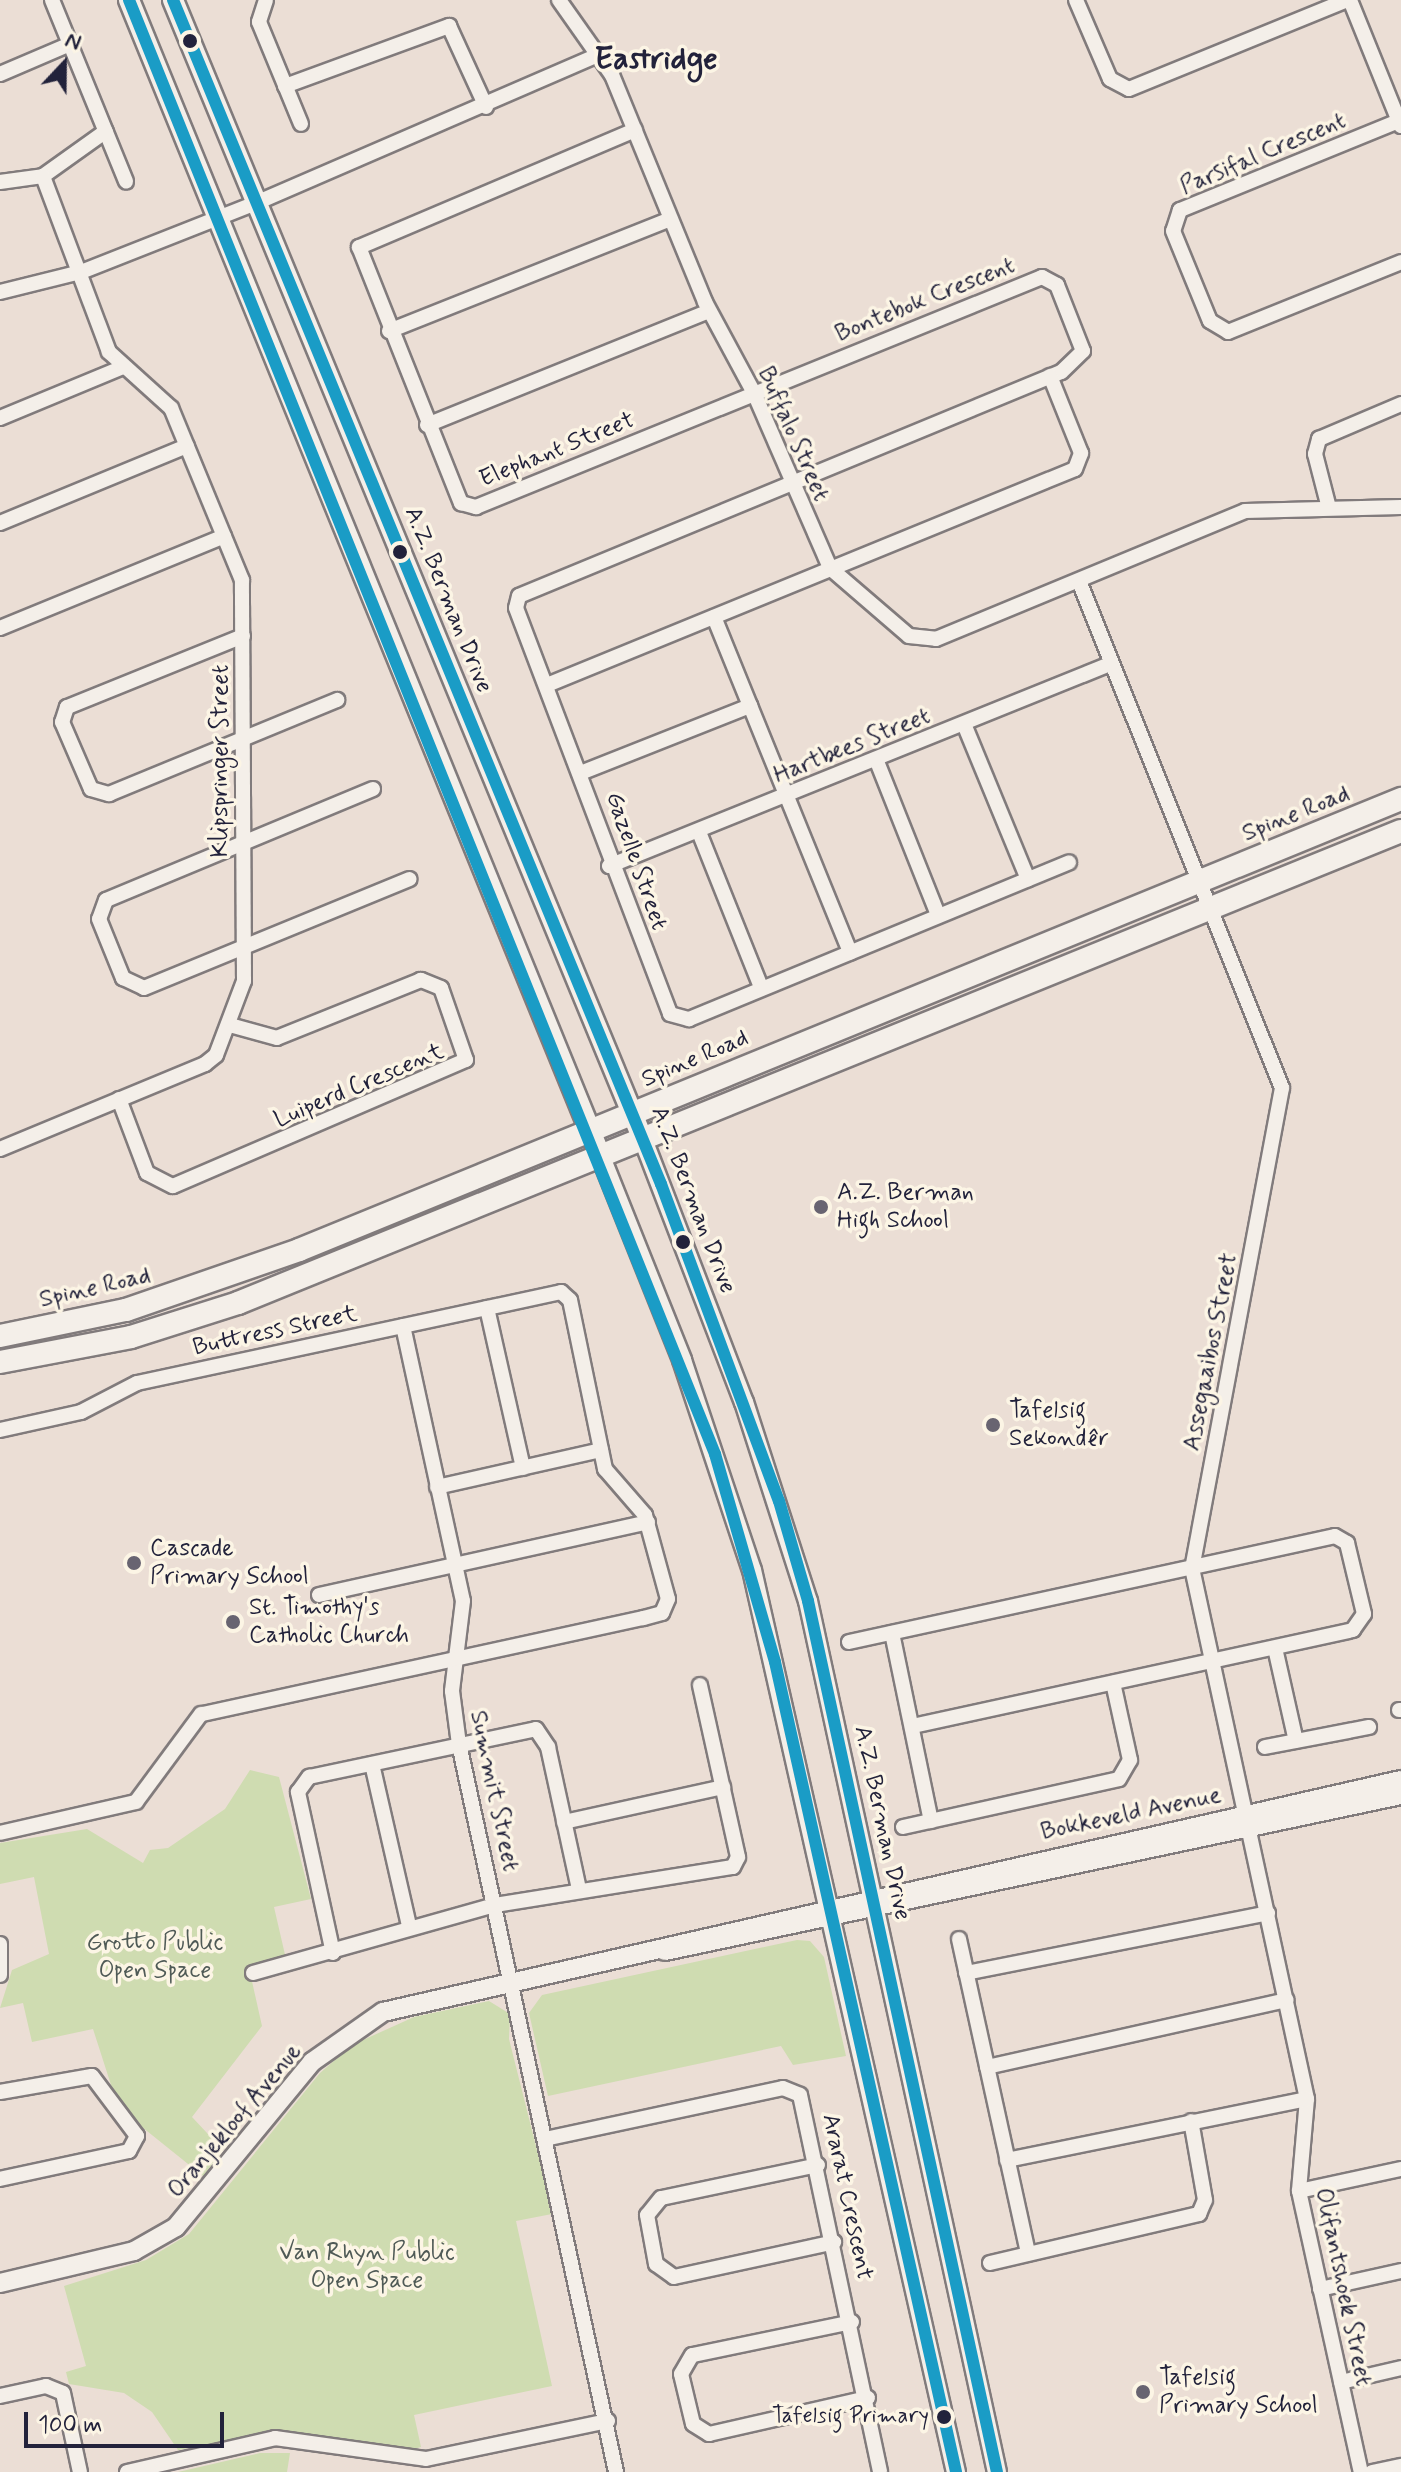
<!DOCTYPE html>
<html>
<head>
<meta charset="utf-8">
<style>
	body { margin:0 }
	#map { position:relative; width:1401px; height:2472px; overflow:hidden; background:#ebded5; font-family:Mynerve,sans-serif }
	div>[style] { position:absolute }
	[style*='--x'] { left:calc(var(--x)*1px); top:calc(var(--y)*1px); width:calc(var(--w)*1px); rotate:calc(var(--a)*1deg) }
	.green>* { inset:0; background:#cfdcb1 }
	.roads { filter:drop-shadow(2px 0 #817b7c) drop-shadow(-2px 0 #817b7c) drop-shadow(0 2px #817b7c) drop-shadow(0 -2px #817b7c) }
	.minor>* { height:14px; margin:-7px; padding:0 7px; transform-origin:7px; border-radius:7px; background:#f4efe9 }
	.tertiary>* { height:18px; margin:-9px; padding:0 9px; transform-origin:9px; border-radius:9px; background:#f4efe9 }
	.secondary>* { height:20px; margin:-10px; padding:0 10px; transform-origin:10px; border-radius:10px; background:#f4efe9 }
	.primary>* { height:22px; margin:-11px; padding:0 11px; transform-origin:11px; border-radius:11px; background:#f4efe9 }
	.bus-1>* { height:12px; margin:-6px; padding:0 6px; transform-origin:6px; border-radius:6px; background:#1a9cc6 }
	.dots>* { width:22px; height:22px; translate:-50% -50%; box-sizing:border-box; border:4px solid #fcf5e5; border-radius:50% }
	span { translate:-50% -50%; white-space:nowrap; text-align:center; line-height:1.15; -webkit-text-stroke:7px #fcf5e5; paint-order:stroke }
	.bus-label { font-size:22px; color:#22223b }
	.right { translate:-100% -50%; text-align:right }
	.street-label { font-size:24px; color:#22223b }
	.poi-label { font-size:24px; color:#22223b }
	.left { translate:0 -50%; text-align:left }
	.park-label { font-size:24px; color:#4f5a56 }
	.district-label { font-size:32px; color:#22223b; font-weight:700 }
	.north { position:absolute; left:24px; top:24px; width:80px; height:80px; -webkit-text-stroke:6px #fcf5e5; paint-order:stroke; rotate:22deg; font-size:22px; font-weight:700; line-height:32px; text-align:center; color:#22223b }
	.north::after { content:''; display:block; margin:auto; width:28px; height:36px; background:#22223b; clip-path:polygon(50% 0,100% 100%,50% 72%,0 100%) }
	.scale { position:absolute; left:24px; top:2412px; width:200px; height:36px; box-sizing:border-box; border:4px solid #22223b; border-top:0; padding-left:10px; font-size:24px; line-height:28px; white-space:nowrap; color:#22223b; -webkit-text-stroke:6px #fcf5e5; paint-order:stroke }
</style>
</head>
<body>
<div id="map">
	<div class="green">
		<i style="clip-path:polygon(250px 1770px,279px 1777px,311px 1899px,274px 1907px,286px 1959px,249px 1968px,262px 2026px,192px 2117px,223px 2150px,203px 2176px,137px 2123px,112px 2088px,93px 2029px,32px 2042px,23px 2003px,0 2008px,12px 1970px,49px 1954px,34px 1877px,0 1884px,0 1843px,87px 1829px,143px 1863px,150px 1850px,168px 1848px,225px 1809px)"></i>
		<i style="clip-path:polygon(797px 1940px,810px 1941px,824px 1957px,846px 2056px,793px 2065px,781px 2046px,548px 2096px,529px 2013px,542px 1995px)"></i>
		<i style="clip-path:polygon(489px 2001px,510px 2014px,509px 2039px,550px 2202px,552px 2214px,516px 2221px,552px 2386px,414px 2415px,421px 2447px,403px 2452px,270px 2433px,178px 2450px,152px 2412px,124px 2393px,69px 2384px,66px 2372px,86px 2366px,64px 2286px,146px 2260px,189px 2234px,320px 2073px,352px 2045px,414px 2017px)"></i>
		<i style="clip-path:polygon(260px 2453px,290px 2453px,287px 2472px,178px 2472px)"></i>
	</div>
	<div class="roads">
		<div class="minor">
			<i style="--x:52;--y:0;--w:196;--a:67.8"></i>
			<i style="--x:266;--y:0;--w:23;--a:108"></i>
			<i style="--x:259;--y:22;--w:110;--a:67.6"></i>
			<i style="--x:559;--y:0;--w:92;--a:54.8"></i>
			<i style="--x:612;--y:75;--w:245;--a:67.7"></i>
			<i style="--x:705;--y:302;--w:103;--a:61.7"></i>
			<i style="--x:754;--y:393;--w:191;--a:66.5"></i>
			<i style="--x:830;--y:568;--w:104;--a:40.7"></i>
			<i style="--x:909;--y:636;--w:27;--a:6"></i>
			<i style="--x:936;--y:639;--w:334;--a:-22.5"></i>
			<i style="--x:1245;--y:511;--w:156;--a:-1.5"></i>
			<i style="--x:1076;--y:0;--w:86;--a:66.7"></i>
			<i style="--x:1110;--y:79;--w:21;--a:28"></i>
			<i style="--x:1129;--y:89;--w:235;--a:-22.2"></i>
			<i style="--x:1350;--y:0;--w:136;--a:68"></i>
			<i style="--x:0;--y:74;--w:76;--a:-23.2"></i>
			<i style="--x:285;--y:86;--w:175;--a:-20.1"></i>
			<i style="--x:449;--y:26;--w:89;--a:65.4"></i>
			<i style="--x:1401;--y:120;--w:239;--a:157.8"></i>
			<i style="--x:1180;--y:210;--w:22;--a:108"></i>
			<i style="--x:1173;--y:231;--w:97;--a:67.7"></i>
			<i style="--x:1210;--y:321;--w:21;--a:31"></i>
			<i style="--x:1228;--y:332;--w:187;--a:-22"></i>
			<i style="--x:635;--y:130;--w:300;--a:157"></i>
			<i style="--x:359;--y:247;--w:276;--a:68.3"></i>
			<i style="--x:461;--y:503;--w:16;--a:15"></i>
			<i style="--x:476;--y:507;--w:611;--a:-22.11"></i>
			<i style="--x:1042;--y:277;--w:17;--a:28"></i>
			<i style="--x:1057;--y:285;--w:71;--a:68.5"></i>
			<i style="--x:1083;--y:351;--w:30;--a:136"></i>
			<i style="--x:1061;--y:372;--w:586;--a:157.55"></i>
			<i style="--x:519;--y:596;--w:12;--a:104"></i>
			<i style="--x:516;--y:608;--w:434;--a:69.2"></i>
			<i style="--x:670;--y:1014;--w:20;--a:15"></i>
			<i style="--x:689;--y:1019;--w:411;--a:-22.4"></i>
			<i style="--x:0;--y:182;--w:43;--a:-7.9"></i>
			<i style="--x:43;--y:176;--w:77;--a:-35.5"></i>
			<i style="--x:0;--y:292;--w:83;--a:-13.9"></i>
			<i style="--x:81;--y:272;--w:188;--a:-21.5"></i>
			<i style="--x:256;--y:203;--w:376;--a:-23.4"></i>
			<i style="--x:389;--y:331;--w:303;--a:-21.7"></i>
			<i style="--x:0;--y:418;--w:131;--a:-22.5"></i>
			<i style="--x:427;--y:425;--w:304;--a:-22"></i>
			<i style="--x:1329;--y:508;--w:56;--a:-104.5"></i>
			<i style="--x:1315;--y:454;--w:16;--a:-75"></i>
			<i style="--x:1319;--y:439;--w:89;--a:-23.1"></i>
			<i style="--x:0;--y:523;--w:202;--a:-22.4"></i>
			<i style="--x:1079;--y:581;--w:546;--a:68.18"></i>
			<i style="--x:1282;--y:1088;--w:488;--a:100.6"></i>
			<i style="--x:1192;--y:1568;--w:543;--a:77.78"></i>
			<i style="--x:1307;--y:2099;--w:92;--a:95"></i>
			<i style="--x:1299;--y:2191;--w:288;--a:77.6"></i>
			<i style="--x:714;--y:617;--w:362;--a:67.9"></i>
			<i style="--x:0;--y:628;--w:242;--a:-22.3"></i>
			<i style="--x:243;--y:636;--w:190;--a:158"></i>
			<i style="--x:67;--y:707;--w:16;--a:108"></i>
			<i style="--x:62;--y:722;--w:73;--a:66.6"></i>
			<i style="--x:91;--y:789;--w:19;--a:16"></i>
			<i style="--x:109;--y:794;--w:247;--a:-22.4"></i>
			<i style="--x:547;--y:685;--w:570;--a:-22.25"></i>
			<i style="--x:1075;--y:469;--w:17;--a:-69"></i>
			<i style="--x:1081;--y:453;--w:83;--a:-111.9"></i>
			<i style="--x:964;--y:724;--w:168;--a:67.6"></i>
			<i style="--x:876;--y:759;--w:168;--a:68.3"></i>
			<i style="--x:583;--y:772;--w:180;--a:-21.6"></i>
			<i style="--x:373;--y:789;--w:289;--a:157.4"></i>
			<i style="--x:106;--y:900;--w:20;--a:110"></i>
			<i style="--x:99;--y:919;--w:64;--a:67.9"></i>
			<i style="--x:123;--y:978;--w:23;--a:25"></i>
			<i style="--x:144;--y:988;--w:287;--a:-22.3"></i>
			<i style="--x:699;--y:832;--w:167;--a:68.2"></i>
			<i style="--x:609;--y:866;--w:540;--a:-21.96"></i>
			<i style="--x:119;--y:1099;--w:79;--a:69.3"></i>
			<i style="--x:147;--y:1173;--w:29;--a:27"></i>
			<i style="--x:173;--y:1186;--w:319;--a:-23.3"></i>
			<i style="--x:466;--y:1060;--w:76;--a:-109.1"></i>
			<i style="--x:441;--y:988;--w:22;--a:-158"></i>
			<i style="--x:421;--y:980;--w:155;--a:158.1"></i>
			<i style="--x:277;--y:1038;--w:49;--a:-164.5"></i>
			<i style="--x:0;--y:1149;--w:222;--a:-22.5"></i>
			<i style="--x:205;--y:1064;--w:14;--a:-39"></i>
			<i style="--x:216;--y:1055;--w:79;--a:-69.3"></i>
			<i style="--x:244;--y:981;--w:401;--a:-90.3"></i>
			<i style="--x:242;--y:580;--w:186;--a:-112.4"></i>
			<i style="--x:171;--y:408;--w:84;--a:-137.9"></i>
			<i style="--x:109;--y:352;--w:188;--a:-110.6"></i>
			<i style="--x:487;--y:1308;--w:164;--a:77.3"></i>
			<i style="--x:403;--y:1326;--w:281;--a:77.7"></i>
			<i style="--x:463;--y:1601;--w:91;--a:97"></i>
			<i style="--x:452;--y:1691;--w:53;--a:82.5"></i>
			<i style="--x:459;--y:1744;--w:745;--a:77.83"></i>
			<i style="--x:0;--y:1430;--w:83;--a:-12.5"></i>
			<i style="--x:81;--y:1412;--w:63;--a:-27.4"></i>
			<i style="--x:137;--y:1383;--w:434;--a:-12.1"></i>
			<i style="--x:561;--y:1292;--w:12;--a:42"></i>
			<i style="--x:570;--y:1300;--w:173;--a:78.3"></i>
			<i style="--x:605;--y:1469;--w:61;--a:49"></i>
			<i style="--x:645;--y:1515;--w:87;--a:74.7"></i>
			<i style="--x:668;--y:1599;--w:15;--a:113"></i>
			<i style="--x:662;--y:1613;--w:20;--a:165"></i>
			<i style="--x:643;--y:1618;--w:452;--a:167.7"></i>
			<i style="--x:201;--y:1714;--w:109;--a:126.5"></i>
			<i style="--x:136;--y:1802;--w:139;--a:167.2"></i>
			<i style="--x:437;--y:1487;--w:168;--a:-12.7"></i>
			<i style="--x:319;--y:1595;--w:337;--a:-12.5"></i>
			<i style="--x:892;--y:1633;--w:192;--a:78.3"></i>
			<i style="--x:849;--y:1642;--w:497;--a:-12.3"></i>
			<i style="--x:1335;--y:1536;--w:14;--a:30"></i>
			<i style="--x:1347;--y:1543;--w:73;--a:76.5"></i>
			<i style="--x:1364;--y:1614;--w:19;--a:125"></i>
			<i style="--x:1353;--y:1630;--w:450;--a:167.7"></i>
			<i style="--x:1275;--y:1648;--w:95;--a:77.3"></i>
			<i style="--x:1399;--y:1710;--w:2;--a:0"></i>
			<i style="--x:1265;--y:1747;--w:106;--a:-10.9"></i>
			<i style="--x:372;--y:1764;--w:165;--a:77.1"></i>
			<i style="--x:564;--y:1822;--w:163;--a:-12.4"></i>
			<i style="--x:903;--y:1827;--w:221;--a:-12.5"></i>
			<i style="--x:1119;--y:1779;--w:22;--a:-60"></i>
			<i style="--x:1130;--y:1760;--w:79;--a:-102.4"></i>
			<i style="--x:959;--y:1939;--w:322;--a:77.6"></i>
			<i style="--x:0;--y:1944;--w:31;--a:90"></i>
			<i style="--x:333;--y:1953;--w:165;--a:-102.3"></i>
			<i style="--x:298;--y:1792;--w:19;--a:-54"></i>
			<i style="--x:309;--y:1777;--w:232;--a:-11.9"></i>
			<i style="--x:536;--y:1729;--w:22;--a:56"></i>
			<i style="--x:548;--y:1747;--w:145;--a:77.7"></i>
			<i style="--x:253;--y:1973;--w:251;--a:-15.7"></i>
			<i style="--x:495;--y:1905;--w:241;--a:-9.1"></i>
			<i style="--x:733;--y:1867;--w:11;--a:-63"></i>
			<i style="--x:738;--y:1857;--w:176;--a:-102.5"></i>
			<i style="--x:966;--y:1973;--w:308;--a:-11.2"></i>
			<i style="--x:987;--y:2067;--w:307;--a:-12.6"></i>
			<i style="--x:0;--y:2092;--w:93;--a:-9.9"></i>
			<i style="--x:92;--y:2076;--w:75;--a:53.1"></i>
			<i style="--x:137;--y:2136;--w:17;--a:118"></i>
			<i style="--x:129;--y:2151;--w:132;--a:167.8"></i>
			<i style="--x:545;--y:2139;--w:243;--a:-12.1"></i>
			<i style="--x:783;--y:2088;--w:18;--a:22"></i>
			<i style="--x:800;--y:2095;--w:385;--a:78"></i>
			<i style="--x:1007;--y:2160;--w:306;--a:-11.5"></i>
			<i style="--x:818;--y:2165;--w:160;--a:168.1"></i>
			<i style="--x:661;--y:2198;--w:22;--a:129"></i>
			<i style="--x:647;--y:2215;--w:50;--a:79.6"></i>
			<i style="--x:656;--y:2264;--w:22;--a:36"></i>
			<i style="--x:674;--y:2277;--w:164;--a:-12.3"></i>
			<i style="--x:1299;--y:2191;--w:104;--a:-12.2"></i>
			<i style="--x:990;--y:2263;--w:215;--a:-13.2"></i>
			<i style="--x:1199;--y:2214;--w:15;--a:-67"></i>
			<i style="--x:1205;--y:2200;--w:80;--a:-100"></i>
			<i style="--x:1320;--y:2289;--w:83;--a:-12.5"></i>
			<i style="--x:852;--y:2322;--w:163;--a:168.3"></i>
			<i style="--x:692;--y:2355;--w:22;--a:120"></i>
			<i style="--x:681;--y:2374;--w:51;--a:76.5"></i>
			<i style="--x:693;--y:2424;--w:19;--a:32"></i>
			<i style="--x:709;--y:2434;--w:163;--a:-12.8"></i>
			<i style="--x:1341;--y:2382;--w:62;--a:-13.1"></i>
			<i style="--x:0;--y:2396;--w:47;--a:-12.3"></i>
			<i style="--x:46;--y:2386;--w:18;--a:22"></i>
			<i style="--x:63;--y:2393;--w:81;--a:77.9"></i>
			<i style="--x:127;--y:2472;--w:152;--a:-12.9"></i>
			<i style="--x:275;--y:2438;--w:152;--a:7.9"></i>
			<i style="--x:426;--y:2459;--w:186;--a:-11.8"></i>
			<i style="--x:1372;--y:2472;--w:30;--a:-12"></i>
		</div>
		<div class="tertiary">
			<i style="--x:644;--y:1142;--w:279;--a:69"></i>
			<i style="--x:744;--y:1402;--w:209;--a:72.2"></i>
			<i style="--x:808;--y:1601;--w:891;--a:77.76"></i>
			<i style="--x:601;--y:1157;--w:219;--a:68.2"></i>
			<i style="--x:682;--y:1360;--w:221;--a:71.6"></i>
			<i style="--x:752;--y:1570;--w:925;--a:77.26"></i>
			<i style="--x:665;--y:1951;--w:752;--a:-11.97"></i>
			<i style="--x:0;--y:2283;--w:138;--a:-13.4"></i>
			<i style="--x:134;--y:2251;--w:48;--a:-29.7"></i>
			<i style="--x:176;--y:2227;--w:214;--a:-50.5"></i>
			<i style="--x:312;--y:2062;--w:87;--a:-35.2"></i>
			<i style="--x:383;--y:2012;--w:1044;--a:-12.84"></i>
		</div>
		<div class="secondary">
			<i style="--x:129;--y:0;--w:1250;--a:67.81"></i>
			<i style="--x:173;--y:0;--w:1235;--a:67.59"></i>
		</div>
		<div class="primary">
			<i style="--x:0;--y:1336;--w:129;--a:-11.7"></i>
			<i style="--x:126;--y:1310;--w:183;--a:-19.1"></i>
			<i style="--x:299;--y:1250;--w:1191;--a:-22.26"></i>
			<i style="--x:0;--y:1362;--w:133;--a:-10.8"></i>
			<i style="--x:131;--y:1337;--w:112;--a:-17.6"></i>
			<i style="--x:238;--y:1303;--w:1255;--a:-22.09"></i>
		</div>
	</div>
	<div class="bus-1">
		<i style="--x:129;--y:0;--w:1568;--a:68.05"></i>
		<i style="--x:715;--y:1454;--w:216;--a:73.9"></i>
		<i style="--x:775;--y:1662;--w:830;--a:77.4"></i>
		<i style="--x:173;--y:0;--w:1281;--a:67.6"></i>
		<i style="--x:661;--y:1184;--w:338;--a:69.6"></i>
		<i style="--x:779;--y:1501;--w:104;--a:73.8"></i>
		<i style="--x:808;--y:1601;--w:891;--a:77.76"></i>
	</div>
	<div class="dots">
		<i style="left:190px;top:41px;background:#22223b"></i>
		<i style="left:400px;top:552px;background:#22223b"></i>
		<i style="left:821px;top:1207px;background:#686471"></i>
		<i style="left:683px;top:1242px;background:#22223b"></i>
		<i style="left:993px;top:1425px;background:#686471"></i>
		<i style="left:134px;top:1563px;background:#686471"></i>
		<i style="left:233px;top:1622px;background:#686471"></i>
		<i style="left:1143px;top:2392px;background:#686471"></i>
		<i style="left:944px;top:2417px;background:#22223b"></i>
	</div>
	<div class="bus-label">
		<span class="right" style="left:929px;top:2417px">Tafelsig Primary</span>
	</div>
	<div class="street-label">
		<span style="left:1263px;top:154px;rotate:-23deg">Parsifal Crescent</span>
		<span style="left:925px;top:300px;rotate:-22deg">Bontebok Crescent</span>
		<span style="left:793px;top:434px;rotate:66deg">Buffalo Street</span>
		<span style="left:557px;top:450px;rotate:-22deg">Elephant Street</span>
		<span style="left:448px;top:600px;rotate:68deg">A.Z. Berman Drive</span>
		<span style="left:852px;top:746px;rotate:-22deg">Hartbees Street</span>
		<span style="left:221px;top:761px;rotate:-90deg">Klipspringer Street</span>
		<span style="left:1296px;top:814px;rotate:-22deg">Spine Road</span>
		<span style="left:636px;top:861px;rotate:71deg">Gazelle Street</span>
		<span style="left:695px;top:1059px;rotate:-23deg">Spine Road</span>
		<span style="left:359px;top:1086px;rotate:-23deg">Luiperd Crescent</span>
		<span style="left:693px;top:1200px;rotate:69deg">A.Z. Berman Drive</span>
		<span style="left:95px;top:1288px;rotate:-13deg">Spine Road</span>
		<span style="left:275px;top:1331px;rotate:-12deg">Buttress Street</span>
		<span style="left:1211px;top:1352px;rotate:-79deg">Assegaaibos Street</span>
		<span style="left:494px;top:1791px;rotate:78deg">Summit Street</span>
		<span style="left:1131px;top:1814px;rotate:-12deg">Bokkeveld Avenue</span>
		<span style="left:882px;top:1823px;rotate:78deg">A.Z. Berman Drive</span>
		<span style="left:235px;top:2121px;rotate:-50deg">Oranjekloof Avenue</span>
		<span style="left:847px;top:2197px;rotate:78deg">Ararat Crescent</span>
		<span style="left:1343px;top:2287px;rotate:78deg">Olifantshoek Street</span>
	</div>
	<div class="poi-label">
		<span class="left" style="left:837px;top:1207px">A.Z. Berman<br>High School</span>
		<span class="left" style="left:1009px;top:1425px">Tafelsig<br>Sekondêr</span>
		<span class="left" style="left:150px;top:1563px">Cascade<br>Primary School</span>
		<span class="left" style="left:249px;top:1622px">St. Timothy's<br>Catholic Church</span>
		<span class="left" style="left:1159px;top:2392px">Tafelsig<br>Primary School</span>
	</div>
	<div class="park-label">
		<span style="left:155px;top:1957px">Grotto Public<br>Open Space</span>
		<span style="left:367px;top:2267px">Van Rhyn Public<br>Open Space</span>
	</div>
	<div class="district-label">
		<span style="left:656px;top:59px">Eastridge</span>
	</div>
	<div class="north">N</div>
	<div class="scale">100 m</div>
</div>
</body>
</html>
